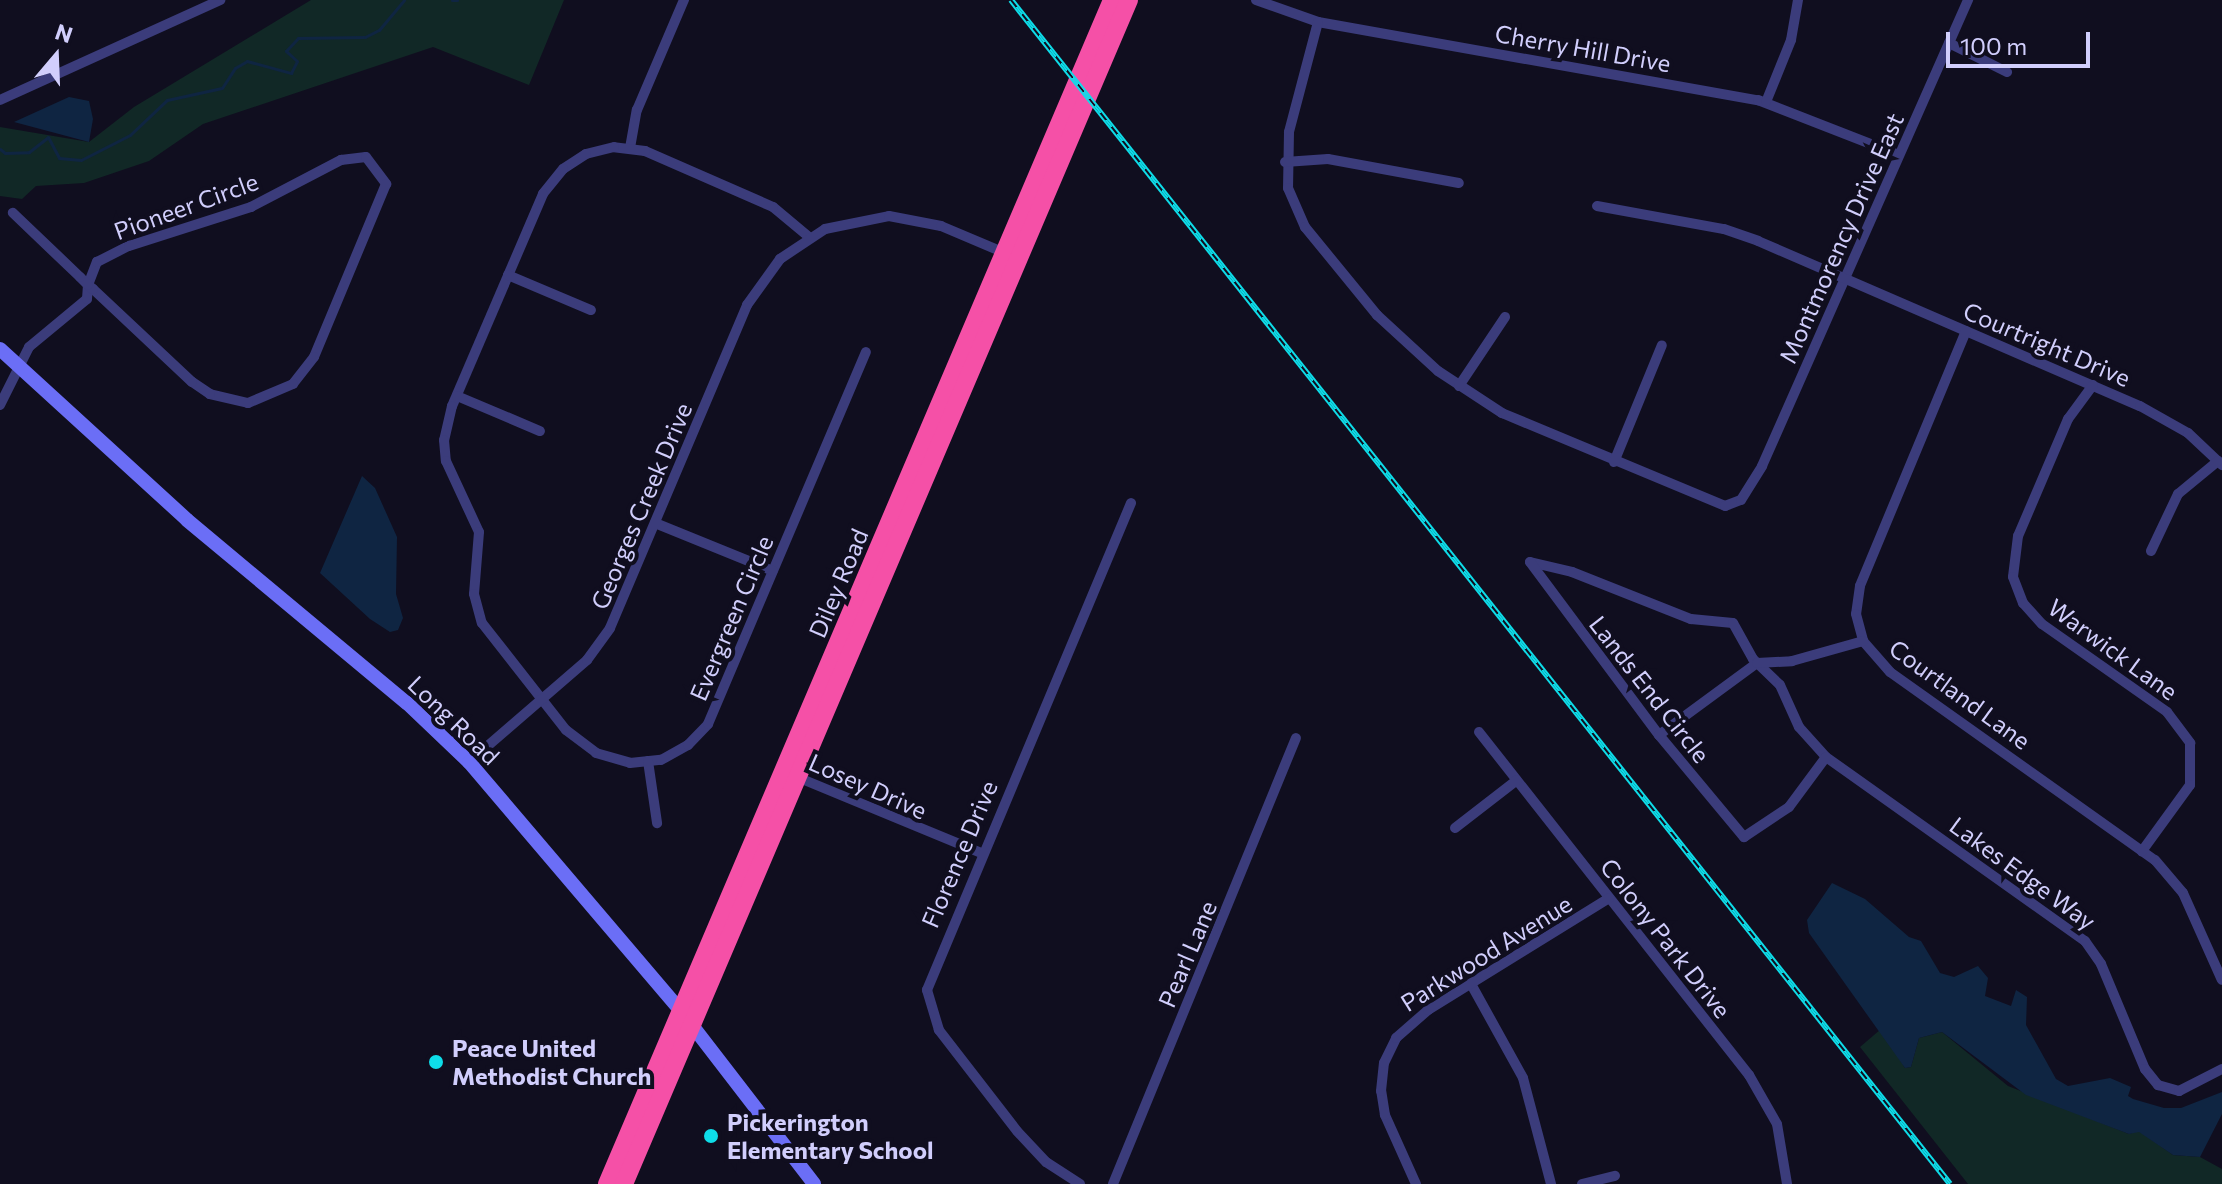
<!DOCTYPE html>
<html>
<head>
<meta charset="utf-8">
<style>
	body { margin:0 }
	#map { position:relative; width:2222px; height:1184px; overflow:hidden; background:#100e1f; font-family:Commissioner,sans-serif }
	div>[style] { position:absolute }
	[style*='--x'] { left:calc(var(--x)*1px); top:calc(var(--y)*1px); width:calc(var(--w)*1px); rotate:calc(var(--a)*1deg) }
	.green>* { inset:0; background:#112826 }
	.water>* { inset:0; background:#0f2542 }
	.stream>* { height:3px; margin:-1.5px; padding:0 1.5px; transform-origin:1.5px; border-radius:1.5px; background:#0f2542 }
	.street>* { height:10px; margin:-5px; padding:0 5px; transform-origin:5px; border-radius:5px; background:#3b3c7b }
	.secondary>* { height:14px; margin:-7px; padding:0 7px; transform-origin:7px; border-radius:7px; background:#6b6ef6 }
	.highway>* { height:18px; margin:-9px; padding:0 9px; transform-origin:9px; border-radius:9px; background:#f550a7 }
	.rail>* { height:6px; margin-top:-3px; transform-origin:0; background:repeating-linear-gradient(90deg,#100e1f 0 9px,#0edde9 0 18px); box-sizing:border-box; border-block:2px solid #0edde9 }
	.dots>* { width:22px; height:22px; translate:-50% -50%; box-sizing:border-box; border:4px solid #100e1f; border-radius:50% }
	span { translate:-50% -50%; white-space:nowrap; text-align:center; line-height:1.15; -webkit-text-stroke:8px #100e1f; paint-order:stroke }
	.street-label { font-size:24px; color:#d1cefc }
	.poi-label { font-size:24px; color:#d1cefc; font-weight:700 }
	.left { translate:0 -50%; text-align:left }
	.north { position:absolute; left:16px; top:16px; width:80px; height:80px; -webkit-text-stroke:6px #100e1f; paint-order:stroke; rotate:19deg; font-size:22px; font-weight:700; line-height:32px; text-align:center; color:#d1cefc }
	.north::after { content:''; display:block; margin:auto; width:28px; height:36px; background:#d1cefc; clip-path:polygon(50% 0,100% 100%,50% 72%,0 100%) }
	.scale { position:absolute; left:1946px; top:32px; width:144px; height:36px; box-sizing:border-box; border:4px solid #d1cefc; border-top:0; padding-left:10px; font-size:24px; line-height:28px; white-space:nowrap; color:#d1cefc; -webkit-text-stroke:6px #100e1f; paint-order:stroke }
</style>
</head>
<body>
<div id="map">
	<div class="green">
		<i style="clip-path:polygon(311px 0,564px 0,529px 85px,433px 47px,203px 124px,149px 161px,84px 183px,36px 186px,22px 199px,0 196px,0 127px,89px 142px,134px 107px)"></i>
		<i style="clip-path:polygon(1881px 1029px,1905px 1068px,1911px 1067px,1919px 1038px,1942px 1032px,2008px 1086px,2129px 1134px,2139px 1131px,2173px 1155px,2200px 1157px,2222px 1169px,2222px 1184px,1968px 1184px,1860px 1047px)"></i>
	</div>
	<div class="water">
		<i style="clip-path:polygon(69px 97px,89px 101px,93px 119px,89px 142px,14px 122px)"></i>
		<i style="clip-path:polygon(362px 476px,375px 488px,397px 537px,396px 594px,403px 618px,398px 630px,390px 632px,370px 619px,320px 573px)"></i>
		<i style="clip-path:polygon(1832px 883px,1865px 899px,1909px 937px,1921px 941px,1940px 973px,1954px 977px,1978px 966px,1988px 978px,1985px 996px,2011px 1006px,2016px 990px,2027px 997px,2026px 1025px,2056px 1079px,2068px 1086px,2110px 1078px,2131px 1087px,2128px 1096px,2133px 1099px,2164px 1108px,2181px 1108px,2222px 1092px,2222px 1114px,2200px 1157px,2173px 1155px,2139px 1132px,2129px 1134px,2026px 1095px,1942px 1032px,1919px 1038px,1911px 1067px,1905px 1068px,1809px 933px,1807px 920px)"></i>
	</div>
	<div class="stream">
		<i style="--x:452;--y:0;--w:5;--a:0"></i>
		<i style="--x:0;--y:149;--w:6;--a:39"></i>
		<i style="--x:5;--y:153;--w:24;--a:-2"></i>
		<i style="--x:29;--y:152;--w:24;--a:-38"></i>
		<i style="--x:48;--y:137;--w:24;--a:62"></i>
		<i style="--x:59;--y:158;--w:22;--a:5"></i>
		<i style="--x:81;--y:160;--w:55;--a:-27"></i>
		<i style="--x:130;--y:135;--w:51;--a:-43.4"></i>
		<i style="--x:167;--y:100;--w:56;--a:-12.3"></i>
		<i style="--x:222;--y:88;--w:24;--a:-57"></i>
		<i style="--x:235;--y:68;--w:14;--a:-30"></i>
		<i style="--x:247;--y:61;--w:46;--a:15.3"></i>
		<i style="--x:291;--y:73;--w:13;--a:-63"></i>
		<i style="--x:297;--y:61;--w:15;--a:-138"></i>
		<i style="--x:286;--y:51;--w:18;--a:-47"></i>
		<i style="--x:298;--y:38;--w:67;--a:-0.9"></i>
		<i style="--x:365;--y:37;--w:16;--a:-27"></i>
		<i style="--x:379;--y:30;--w:39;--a:-50"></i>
	</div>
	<div class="street">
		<i style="--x:1256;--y:0;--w:66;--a:19.5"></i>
		<i style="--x:1318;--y:22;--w:447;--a:10.1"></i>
		<i style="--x:1758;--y:100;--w:151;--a:21.3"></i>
		<i style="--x:1318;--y:22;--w:114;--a:104.8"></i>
		<i style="--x:1289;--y:132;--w:56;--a:91"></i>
		<i style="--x:1288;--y:188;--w:43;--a:66.4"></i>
		<i style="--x:1305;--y:227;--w:114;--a:50.7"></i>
		<i style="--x:1377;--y:315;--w:83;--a:42.6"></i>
		<i style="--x:1438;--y:371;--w:77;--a:33.3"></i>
		<i style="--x:1502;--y:413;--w:242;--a:22.6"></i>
		<i style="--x:1725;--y:506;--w:17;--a:-21"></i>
		<i style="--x:1741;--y:500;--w:40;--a:-58"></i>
		<i style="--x:1762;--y:466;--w:510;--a:-66.15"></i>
		<i style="--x:1949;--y:43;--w:65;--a:26.6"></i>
		<i style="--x:0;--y:100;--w:242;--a:-24.4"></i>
		<i style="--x:1766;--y:102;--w:67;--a:-68"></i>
		<i style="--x:1791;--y:40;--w:41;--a:-80.1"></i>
		<i style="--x:630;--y:148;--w:39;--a:-80"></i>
		<i style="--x:637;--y:110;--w:120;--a:-66.9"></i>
		<i style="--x:1285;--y:162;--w:43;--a:-4"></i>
		<i style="--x:1328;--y:159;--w:133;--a:10.4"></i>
		<i style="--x:1597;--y:206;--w:129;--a:10.3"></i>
		<i style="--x:1724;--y:229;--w:36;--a:19"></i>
		<i style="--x:1758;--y:241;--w:416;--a:23.4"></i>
		<i style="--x:2140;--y:406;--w:55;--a:29.4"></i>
		<i style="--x:2188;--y:433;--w:47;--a:43.3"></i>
		<i style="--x:809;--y:237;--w:47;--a:-140.2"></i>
		<i style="--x:773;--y:207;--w:140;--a:-156.4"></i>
		<i style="--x:645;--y:151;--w:31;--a:-173"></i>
		<i style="--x:614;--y:147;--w:29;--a:166"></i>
		<i style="--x:586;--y:154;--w:27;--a:147"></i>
		<i style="--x:563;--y:169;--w:32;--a:129"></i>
		<i style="--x:543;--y:194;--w:231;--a:113.2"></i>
		<i style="--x:452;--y:406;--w:35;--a:103"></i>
		<i style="--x:444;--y:440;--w:21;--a:85"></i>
		<i style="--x:446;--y:461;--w:78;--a:65.1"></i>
		<i style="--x:479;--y:532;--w:62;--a:94.6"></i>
		<i style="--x:474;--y:594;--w:30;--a:75"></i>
		<i style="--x:482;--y:623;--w:136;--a:51.9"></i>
		<i style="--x:566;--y:730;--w:38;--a:37"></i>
		<i style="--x:596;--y:753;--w:35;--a:16"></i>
		<i style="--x:630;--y:763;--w:31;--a:-6"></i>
		<i style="--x:661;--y:760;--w:31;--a:-29"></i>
		<i style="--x:688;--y:745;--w:29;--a:-46"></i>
		<i style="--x:708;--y:724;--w:404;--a:-67"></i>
		<i style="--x:508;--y:275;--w:90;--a:22.9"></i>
		<i style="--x:1966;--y:331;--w:276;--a:112.6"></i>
		<i style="--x:1860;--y:586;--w:28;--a:98"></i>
		<i style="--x:1856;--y:614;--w:28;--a:75"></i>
		<i style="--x:1863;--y:641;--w:41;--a:48.9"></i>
		<i style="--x:1890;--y:672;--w:325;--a:35.4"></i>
		<i style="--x:2155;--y:860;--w:43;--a:49.7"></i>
		<i style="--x:2183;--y:893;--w:95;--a:65.9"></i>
		<i style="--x:2093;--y:385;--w:42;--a:126.3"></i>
		<i style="--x:2068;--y:419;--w:127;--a:113.1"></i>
		<i style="--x:2018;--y:536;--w:41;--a:97"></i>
		<i style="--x:2013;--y:577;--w:28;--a:69"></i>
		<i style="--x:2023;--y:603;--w:28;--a:48"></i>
		<i style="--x:2042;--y:624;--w:153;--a:35.1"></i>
		<i style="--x:2167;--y:712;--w:39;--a:53"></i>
		<i style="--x:2190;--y:743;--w:42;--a:90"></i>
		<i style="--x:2190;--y:785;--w:82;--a:126"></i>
		<i style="--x:1459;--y:386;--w:83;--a:-56.3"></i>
		<i style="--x:457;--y:396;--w:90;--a:22.9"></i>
		<i style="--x:0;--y:405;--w:65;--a:-63.4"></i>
		<i style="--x:29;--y:347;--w:75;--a:-39.6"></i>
		<i style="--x:87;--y:299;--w:14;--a:-86"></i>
		<i style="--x:88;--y:285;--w:25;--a:-69"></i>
		<i style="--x:97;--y:262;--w:36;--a:-27"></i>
		<i style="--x:129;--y:246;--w:128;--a:-17.7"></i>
		<i style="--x:251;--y:207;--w:102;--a:-27.6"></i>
		<i style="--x:341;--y:160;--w:25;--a:-7"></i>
		<i style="--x:366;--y:157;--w:34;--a:53"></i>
		<i style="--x:386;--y:184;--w:187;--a:112.6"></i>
		<i style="--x:314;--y:357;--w:34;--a:128"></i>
		<i style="--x:293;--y:384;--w:49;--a:157.1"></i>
		<i style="--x:248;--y:403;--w:39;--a:-167"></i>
		<i style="--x:210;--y:394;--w:22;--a:-146"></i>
		<i style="--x:192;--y:382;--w:136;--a:-136.8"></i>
		<i style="--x:93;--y:289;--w:6;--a:-141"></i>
		<i style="--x:88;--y:285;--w:11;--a:-135"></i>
		<i style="--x:80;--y:277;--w:93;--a:-136.3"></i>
		<i style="--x:1614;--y:462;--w:126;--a:-67.7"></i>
		<i style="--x:655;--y:523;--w:127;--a:22.1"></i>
		<i style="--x:2151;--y:551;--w:63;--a:-64.7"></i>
		<i style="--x:2178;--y:494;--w:52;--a:-39.5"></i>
		<i style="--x:1530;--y:562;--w:43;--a:13.4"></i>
		<i style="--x:1572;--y:572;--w:128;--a:21.6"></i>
		<i style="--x:1691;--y:619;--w:42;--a:5.4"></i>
		<i style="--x:1733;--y:623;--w:41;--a:60.9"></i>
		<i style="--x:1753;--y:659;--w:37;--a:44"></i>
		<i style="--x:1780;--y:685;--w:46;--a:65.7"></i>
		<i style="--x:1799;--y:727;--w:40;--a:48"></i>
		<i style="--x:1826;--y:757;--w:318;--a:35.4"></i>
		<i style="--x:2085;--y:941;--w:28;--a:55"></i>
		<i style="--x:2101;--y:964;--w:114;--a:67.3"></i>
		<i style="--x:2145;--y:1069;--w:21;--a:51"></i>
		<i style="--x:2158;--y:1085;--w:22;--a:16"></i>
		<i style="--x:2179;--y:1091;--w:48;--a:-27.1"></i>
		<i style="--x:1530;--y:562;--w:216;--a:53.3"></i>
		<i style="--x:1659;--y:735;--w:133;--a:50.2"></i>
		<i style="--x:1744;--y:837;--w:54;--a:-33.7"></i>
		<i style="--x:1789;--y:807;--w:62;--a:-53.5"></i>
		<i style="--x:1479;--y:732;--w:437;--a:51.8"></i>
		<i style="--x:1749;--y:1075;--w:56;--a:60.3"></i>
		<i style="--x:1777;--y:1124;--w:61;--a:80.5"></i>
		<i style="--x:1659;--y:735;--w:122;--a:-36.3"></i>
		<i style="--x:1757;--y:663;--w:35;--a:-3"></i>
		<i style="--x:1792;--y:661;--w:74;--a:-15.7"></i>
		<i style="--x:648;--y:761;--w:63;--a:81.7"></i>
		<i style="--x:469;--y:762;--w:156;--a:-40.8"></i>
		<i style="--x:587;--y:660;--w:39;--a:-54"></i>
		<i style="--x:610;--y:628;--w:351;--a:-67"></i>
		<i style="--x:747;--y:305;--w:57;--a:-54.3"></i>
		<i style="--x:780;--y:259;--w:54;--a:-33.7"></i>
		<i style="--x:825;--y:229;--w:65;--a:-11.5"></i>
		<i style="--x:889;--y:216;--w:53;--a:10.9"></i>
		<i style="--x:941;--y:226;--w:69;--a:22.9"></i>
		<i style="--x:797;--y:777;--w:199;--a:22.4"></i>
		<i style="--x:1455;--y:828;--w:78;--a:-37.7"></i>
		<i style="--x:1471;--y:984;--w:107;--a:61"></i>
		<i style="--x:1523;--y:1078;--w:110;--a:75.2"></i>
		<i style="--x:1080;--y:1184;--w:40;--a:-147.1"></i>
		<i style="--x:1046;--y:1162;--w:42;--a:-133.1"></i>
		<i style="--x:1017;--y:1131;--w:128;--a:-127.7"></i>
		<i style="--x:939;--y:1030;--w:42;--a:-106.7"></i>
		<i style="--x:927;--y:990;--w:528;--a:-67.27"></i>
		<i style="--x:1113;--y:1184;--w:482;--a:-67.7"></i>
		<i style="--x:1416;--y:1184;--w:76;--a:-114.2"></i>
		<i style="--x:1385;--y:1115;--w:24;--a:-99"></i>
		<i style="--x:1381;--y:1091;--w:28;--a:-84"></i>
		<i style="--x:1384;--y:1063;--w:28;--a:-64"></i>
		<i style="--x:1396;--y:1038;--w:43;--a:-41.2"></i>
		<i style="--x:1428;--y:1010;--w:213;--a:-31.7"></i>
		<i style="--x:1582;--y:1184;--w:34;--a:-14"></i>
	</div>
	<div class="secondary">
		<i style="--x:0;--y:349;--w:253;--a:42.4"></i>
		<i style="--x:187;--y:520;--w:286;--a:39.8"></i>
		<i style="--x:407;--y:703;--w:86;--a:43.6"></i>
		<i style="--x:469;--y:762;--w:327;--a:49.6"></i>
		<i style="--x:681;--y:1011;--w:218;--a:52.4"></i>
	</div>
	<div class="highway">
		<i style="--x:607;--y:1184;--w:1287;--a:-66.9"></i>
		<i style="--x:624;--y:1184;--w:1287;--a:-66.9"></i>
	</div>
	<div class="rail">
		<i style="--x:1011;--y:0;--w:1511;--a:51.58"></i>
	</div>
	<div class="dots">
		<i style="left:436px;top:1062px;background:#0edde9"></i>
		<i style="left:711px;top:1136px;background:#0edde9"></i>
	</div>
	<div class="street-label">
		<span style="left:1583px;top:48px;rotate:10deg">Cherry Hill Drive</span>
		<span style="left:186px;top:206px;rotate:-20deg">Pioneer Circle</span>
		<span style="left:1841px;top:238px;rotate:-66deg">Montmorency Drive East</span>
		<span style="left:2047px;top:344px;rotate:23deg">Courtright Drive</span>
		<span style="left:641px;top:506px;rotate:-67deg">Georges Creek Drive</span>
		<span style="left:838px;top:583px;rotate:-67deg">Diley Road</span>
		<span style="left:731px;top:618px;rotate:-67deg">Evergreen Circle</span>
		<span style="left:2113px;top:649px;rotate:36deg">Warwick Lane</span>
		<span style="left:1650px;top:689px;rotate:52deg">Lands End Circle</span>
		<span style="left:1960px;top:694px;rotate:36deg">Courtland Lane</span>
		<span style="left:454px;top:720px;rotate:44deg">Long Road</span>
		<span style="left:868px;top:786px;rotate:24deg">Losey Drive</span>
		<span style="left:959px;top:854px;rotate:-67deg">Florence Drive</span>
		<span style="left:2023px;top:873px;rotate:36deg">Lakes Edge Way</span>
		<span style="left:1666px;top:938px;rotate:52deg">Colony Park Drive</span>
		<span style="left:1486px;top:953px;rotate:-32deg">Parkwood Avenue</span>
		<span style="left:1187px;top:954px;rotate:-67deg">Pearl Lane</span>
	</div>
	<div class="poi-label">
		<span class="left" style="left:452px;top:1062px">Peace United<br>Methodist Church</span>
		<span class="left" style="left:727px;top:1136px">Pickerington<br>Elementary School</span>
	</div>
	<div class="north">N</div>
	<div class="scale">100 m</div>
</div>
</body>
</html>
